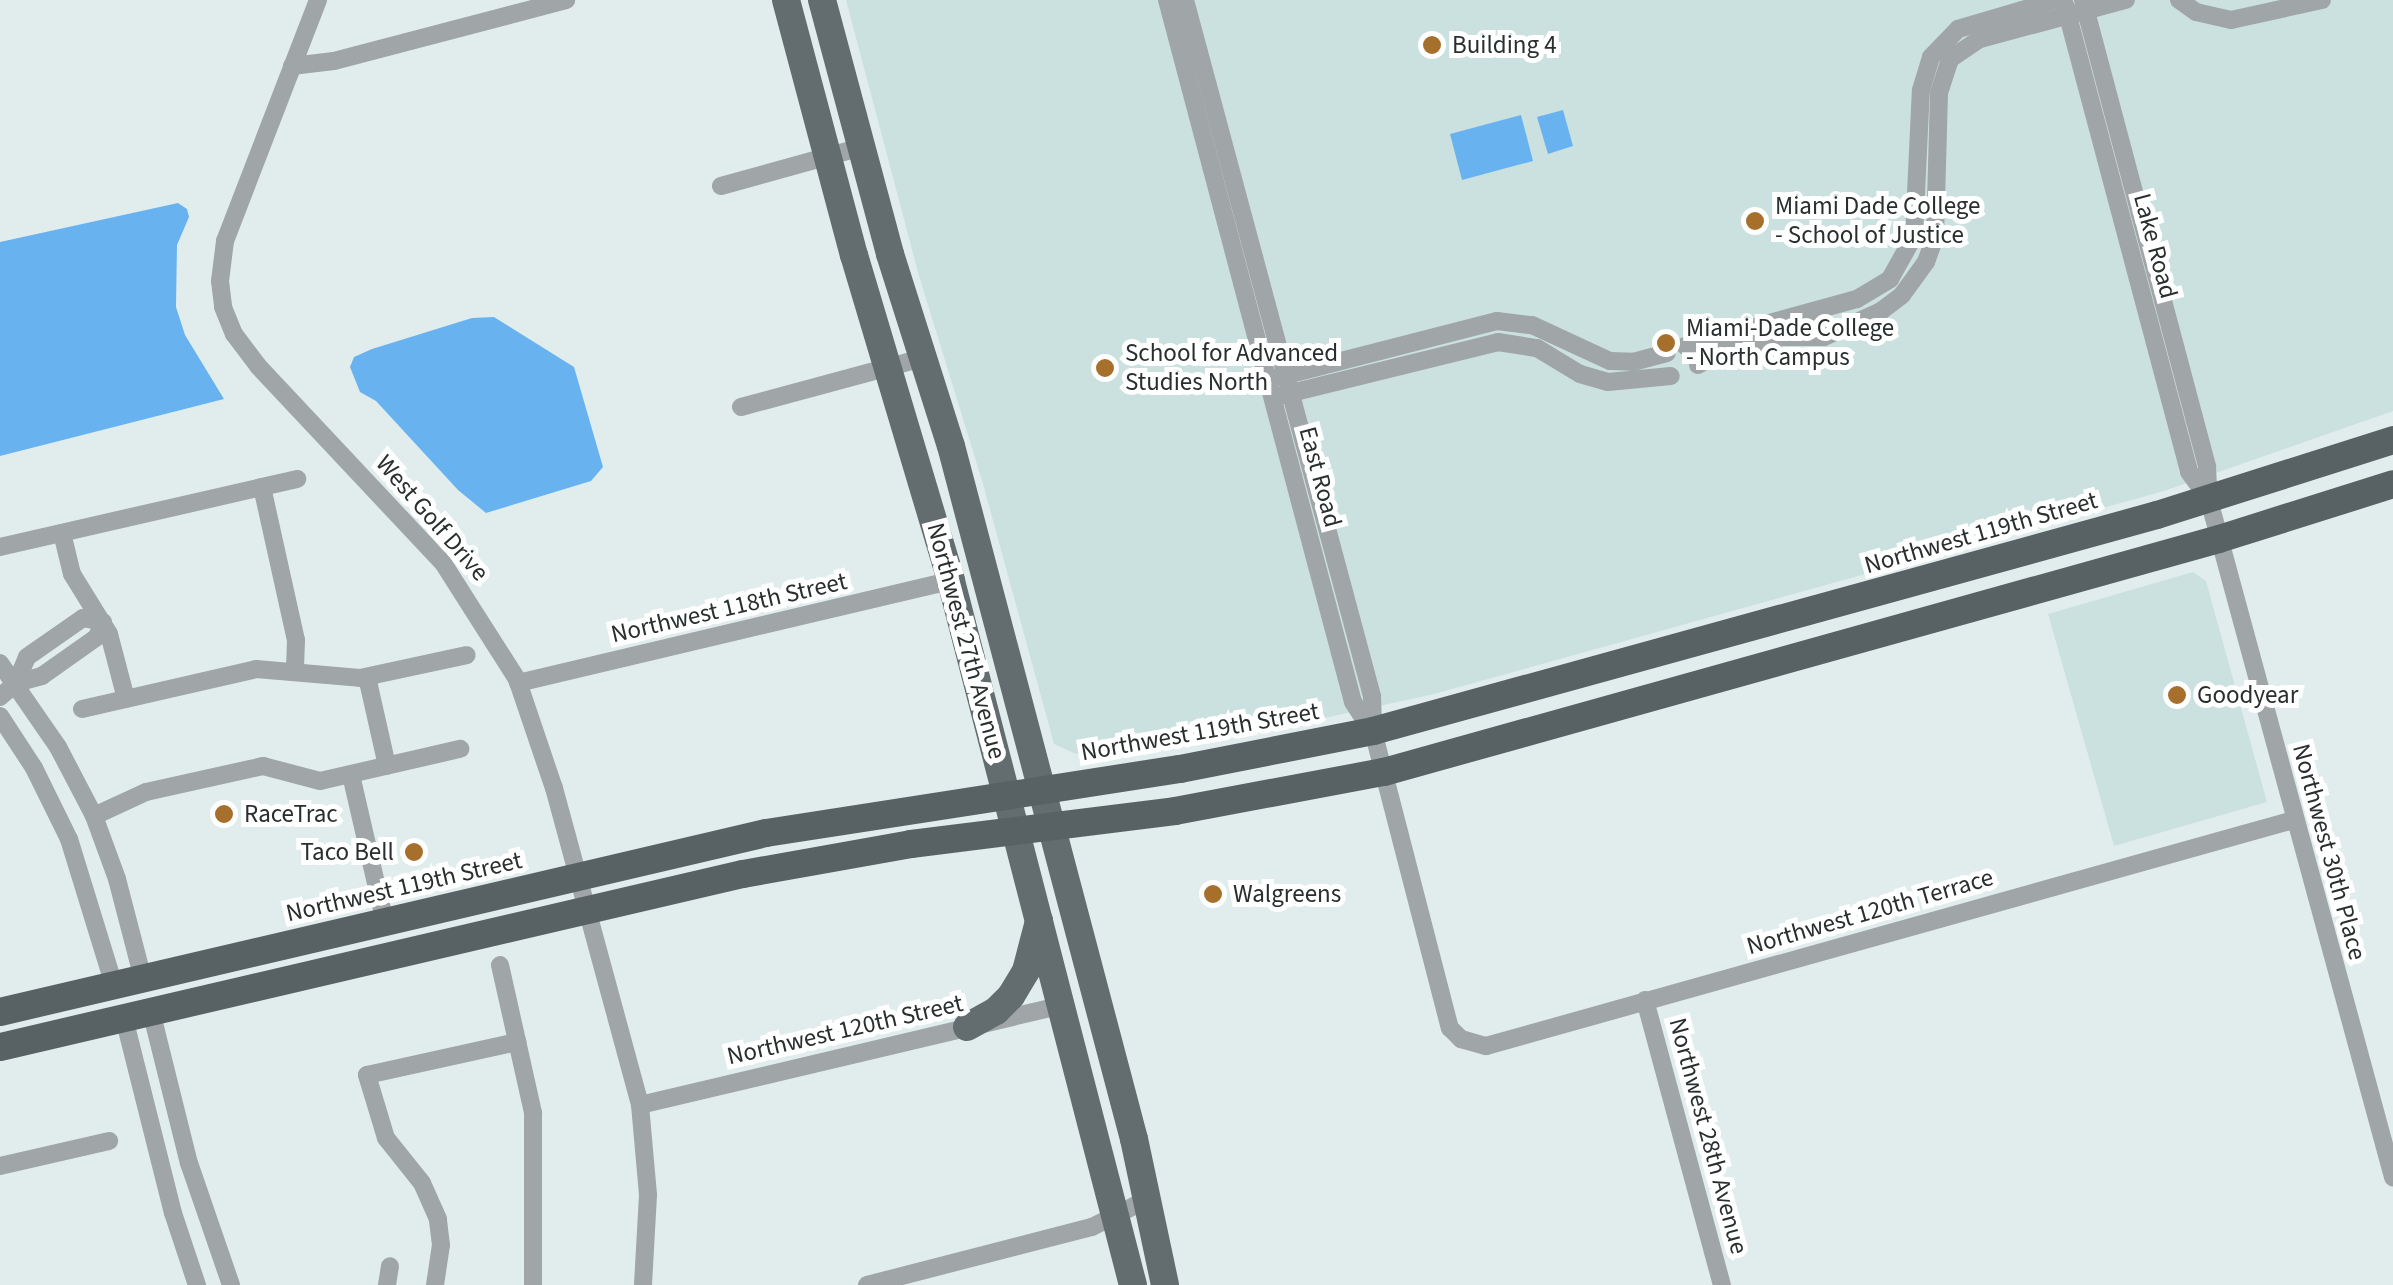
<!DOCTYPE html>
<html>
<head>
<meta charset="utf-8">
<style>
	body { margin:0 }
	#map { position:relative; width:2393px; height:1285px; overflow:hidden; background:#e1eded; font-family:"Source Sans 3",sans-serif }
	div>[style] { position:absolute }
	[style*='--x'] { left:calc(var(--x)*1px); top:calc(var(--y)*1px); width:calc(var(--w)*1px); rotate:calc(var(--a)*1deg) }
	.built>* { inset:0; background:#cbe1e0 }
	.water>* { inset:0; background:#68b3ef }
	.minor>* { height:18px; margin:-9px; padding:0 9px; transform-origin:9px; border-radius:9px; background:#a0a5a7 }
	.primary>* { height:28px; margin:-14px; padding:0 14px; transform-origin:14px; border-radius:14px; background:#636c6e }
	.trunk>* { height:28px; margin:-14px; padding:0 14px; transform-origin:14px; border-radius:14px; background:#586264 }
	.dots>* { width:28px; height:28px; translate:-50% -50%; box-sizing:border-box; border:5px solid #fff; border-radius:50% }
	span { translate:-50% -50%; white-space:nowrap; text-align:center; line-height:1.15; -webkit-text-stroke:10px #fff; paint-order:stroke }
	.poi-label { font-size:25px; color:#292e2e }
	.left { translate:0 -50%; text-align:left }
	.right { translate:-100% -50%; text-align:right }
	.street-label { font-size:25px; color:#292e2e }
</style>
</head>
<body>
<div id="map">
	<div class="built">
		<i style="clip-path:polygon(846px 0,2393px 0,2393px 411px,2164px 491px,1434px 694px,1265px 731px,1076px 754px,1054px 744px,983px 484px,919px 276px)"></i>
		<i style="clip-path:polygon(2193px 572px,2206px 581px,2267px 802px,2114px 846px,2048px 614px)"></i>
	</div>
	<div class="water">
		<i style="clip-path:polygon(1563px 110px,1573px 146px,1548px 154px,1537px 117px)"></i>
		<i style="clip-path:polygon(1521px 115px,1533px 161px,1462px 180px,1450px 134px)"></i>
		<i style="clip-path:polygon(178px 203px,187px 209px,189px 217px,177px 245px,176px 307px,185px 335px,224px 399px,0 456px,0 242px)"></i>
		<i style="clip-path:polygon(494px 317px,574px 367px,603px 467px,591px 481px,486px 513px,458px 490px,376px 401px,360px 392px,350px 367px,354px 357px,372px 349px,472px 318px)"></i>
	</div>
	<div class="minor">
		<i style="--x:318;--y:0;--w:258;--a:111.1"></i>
		<i style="--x:225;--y:241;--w:40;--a:97.1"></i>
		<i style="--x:220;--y:281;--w:26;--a:83"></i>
		<i style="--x:223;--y:307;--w:29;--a:68"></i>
		<i style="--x:234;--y:334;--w:40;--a:53"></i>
		<i style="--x:258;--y:366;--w:270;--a:46.8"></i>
		<i style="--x:443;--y:563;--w:138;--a:57.5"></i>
		<i style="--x:517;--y:679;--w:115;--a:71.3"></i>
		<i style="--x:554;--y:788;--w:328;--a:74.8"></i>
		<i style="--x:640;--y:1105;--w:90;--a:84.9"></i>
		<i style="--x:648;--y:1195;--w:90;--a:93.2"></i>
		<i style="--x:1167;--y:0;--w:726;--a:75.16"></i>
		<i style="--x:1353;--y:702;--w:35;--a:57"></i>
		<i style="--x:1185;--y:0;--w:721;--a:74.96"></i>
		<i style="--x:1372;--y:696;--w:35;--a:88"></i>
		<i style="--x:1373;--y:731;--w:307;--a:75.5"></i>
		<i style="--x:1450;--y:1028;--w:16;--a:45"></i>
		<i style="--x:1461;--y:1039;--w:26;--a:16"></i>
		<i style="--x:1486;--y:1046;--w:838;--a:-15.64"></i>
		<i style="--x:2083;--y:0;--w:483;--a:75.1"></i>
		<i style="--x:2207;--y:467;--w:33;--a:87"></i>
		<i style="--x:2209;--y:500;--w:702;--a:74.8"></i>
		<i style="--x:2179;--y:0;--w:21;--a:35"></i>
		<i style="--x:2196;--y:12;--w:36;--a:13"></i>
		<i style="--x:2231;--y:20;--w:93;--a:-12.4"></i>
		<i style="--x:2065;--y:5;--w:483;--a:75.1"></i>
		<i style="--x:2189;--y:472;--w:31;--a:54"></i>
		<i style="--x:292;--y:66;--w:42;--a:-6.8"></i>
		<i style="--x:334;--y:61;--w:240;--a:-14.7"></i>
		<i style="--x:721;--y:186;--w:146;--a:-15.5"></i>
		<i style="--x:1685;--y:346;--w:178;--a:-15.3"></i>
		<i style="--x:1857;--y:299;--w:39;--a:-31"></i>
		<i style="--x:1890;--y:279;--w:49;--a:-60.8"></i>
		<i style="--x:1914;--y:236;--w:146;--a:-87.3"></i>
		<i style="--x:1921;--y:90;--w:34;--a:-73"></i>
		<i style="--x:1931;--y:57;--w:39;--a:-46"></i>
		<i style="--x:1958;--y:29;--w:102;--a:-16.5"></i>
		<i style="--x:1698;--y:365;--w:23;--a:-31"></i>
		<i style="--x:1718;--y:353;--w:66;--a:-14"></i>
		<i style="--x:1782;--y:337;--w:42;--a:0"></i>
		<i style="--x:1824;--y:337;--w:63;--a:-24.5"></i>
		<i style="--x:1881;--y:311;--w:26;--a:-37"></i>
		<i style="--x:1902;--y:295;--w:41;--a:-54"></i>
		<i style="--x:1926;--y:262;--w:27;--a:-70"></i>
		<i style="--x:1935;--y:237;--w:144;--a:-88.4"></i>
		<i style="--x:1939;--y:93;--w:36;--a:-72"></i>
		<i style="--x:1950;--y:59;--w:36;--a:-34"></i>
		<i style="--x:1980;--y:39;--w:151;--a:-15"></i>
		<i style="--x:1275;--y:378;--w:229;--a:-14.4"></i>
		<i style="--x:1497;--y:321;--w:35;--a:7"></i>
		<i style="--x:1532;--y:325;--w:86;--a:24.8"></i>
		<i style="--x:1610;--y:361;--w:23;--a:2"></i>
		<i style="--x:1633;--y:362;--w:35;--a:-15"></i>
		<i style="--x:1283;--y:395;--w:221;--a:-13.8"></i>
		<i style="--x:1498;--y:342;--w:39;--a:9"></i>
		<i style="--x:1537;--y:348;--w:50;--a:31.2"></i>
		<i style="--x:1580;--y:374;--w:29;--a:16"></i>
		<i style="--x:1608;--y:382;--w:63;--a:-5.4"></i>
		<i style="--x:741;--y:407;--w:188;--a:-15.1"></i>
		<i style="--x:262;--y:487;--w:157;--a:77.5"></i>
		<i style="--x:296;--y:640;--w:31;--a:92"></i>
		<i style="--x:62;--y:533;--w:42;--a:76.3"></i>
		<i style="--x:72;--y:574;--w:70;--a:58.3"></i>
		<i style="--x:109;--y:634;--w:67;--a:75.3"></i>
		<i style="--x:0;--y:547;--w:305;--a:-12.9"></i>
		<i style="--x:0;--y:663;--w:102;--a:55.4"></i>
		<i style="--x:58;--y:747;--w:78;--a:62.4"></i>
		<i style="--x:94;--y:816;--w:67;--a:69.9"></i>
		<i style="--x:117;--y:879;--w:103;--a:75.4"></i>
		<i style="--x:367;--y:677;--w:91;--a:77.3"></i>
		<i style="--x:518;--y:683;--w:445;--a:-13.3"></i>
		<i style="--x:0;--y:697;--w:21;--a:-41"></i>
		<i style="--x:16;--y:683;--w:28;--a:-67"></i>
		<i style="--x:27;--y:657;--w:68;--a:-34.9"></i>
		<i style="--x:83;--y:618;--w:20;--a:11"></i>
		<i style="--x:103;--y:622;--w:16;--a:112"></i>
		<i style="--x:97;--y:637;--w:67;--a:144.7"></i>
		<i style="--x:42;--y:676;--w:27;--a:165"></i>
		<i style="--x:82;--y:709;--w:179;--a:-12.9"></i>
		<i style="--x:256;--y:669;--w:104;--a:4.9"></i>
		<i style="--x:360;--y:678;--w:109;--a:-12.1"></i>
		<i style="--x:0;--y:716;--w:62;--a:56.8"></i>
		<i style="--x:34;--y:768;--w:79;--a:63.8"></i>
		<i style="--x:69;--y:839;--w:153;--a:72.9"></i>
		<i style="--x:351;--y:775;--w:151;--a:77"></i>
		<i style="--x:94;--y:816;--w:57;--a:-24.8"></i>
		<i style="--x:146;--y:792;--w:120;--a:-12.5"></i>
		<i style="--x:263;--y:766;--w:59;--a:14.7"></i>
		<i style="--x:320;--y:781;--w:144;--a:-12.9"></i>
		<i style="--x:500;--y:965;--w:152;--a:77.4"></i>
		<i style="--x:533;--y:1113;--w:172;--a:90"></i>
		<i style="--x:1645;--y:1000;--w:295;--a:74.9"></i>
		<i style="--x:151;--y:1011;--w:157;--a:76"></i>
		<i style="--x:189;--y:1163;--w:129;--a:71"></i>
		<i style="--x:124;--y:1018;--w:201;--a:75.9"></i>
		<i style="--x:173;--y:1213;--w:76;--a:71.6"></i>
		<i style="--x:640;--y:1105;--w:435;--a:-13.3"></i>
		<i style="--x:0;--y:1166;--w:112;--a:-12.9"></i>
		<i style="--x:387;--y:1285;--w:19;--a:-81"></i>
		<i style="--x:435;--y:1285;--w:40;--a:-81.5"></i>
		<i style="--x:441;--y:1245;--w:26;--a:-97"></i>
		<i style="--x:438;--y:1219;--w:39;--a:-114"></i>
		<i style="--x:422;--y:1183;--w:58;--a:-128.7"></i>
		<i style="--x:386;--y:1138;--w:66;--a:-106.8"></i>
		<i style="--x:367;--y:1075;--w:154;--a:-12.4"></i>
		<i style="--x:867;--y:1285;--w:232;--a:-14.5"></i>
		<i style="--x:1092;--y:1227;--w:60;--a:-26.6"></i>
	</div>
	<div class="primary">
		<i style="--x:786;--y:0;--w:264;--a:75.1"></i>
		<i style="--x:854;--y:255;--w:340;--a:73.4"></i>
		<i style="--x:951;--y:581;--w:727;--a:75.51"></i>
		<i style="--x:822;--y:0;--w:263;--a:75"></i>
		<i style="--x:890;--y:254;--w:201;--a:72.4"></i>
		<i style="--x:951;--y:446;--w:717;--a:75.21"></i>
		<i style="--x:1134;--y:1139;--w:149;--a:78"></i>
		<i style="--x:967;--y:1027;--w:33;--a:-29"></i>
		<i style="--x:996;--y:1011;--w:21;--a:-45"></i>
		<i style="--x:1011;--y:996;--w:29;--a:-59"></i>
		<i style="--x:1026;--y:971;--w:52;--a:-75.4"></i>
	</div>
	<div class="trunk">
		<i style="--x:0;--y:1012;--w:787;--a:-13.15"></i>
		<i style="--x:766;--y:833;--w:419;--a:-8.8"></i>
		<i style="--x:1180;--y:769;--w:197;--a:-11.1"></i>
		<i style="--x:1373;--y:731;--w:813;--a:-15.4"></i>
		<i style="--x:2157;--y:515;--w:248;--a:-17.6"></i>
		<i style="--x:0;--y:1047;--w:763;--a:-13.11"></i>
		<i style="--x:743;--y:874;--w:171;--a:-10.1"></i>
		<i style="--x:911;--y:844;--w:266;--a:-7.1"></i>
		<i style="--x:1175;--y:811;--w:213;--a:-10.6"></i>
		<i style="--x:1384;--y:772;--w:867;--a:-15.59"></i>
		<i style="--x:2219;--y:539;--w:182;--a:-17.5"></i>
	</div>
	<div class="dots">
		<i style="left:1432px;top:45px;background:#a76f2c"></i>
		<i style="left:1755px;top:221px;background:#a76f2c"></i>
		<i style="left:1666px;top:343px;background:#a76f2c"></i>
		<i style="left:1105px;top:368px;background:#a76f2c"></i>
		<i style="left:2177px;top:695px;background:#a76f2c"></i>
		<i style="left:224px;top:814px;background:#a76f2c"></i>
		<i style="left:414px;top:852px;background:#a76f2c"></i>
		<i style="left:1213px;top:894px;background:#a76f2c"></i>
	</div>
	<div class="poi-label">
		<span class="left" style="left:1452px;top:45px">Building 4</span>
		<span class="left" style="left:1775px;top:221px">Miami Dade College<br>- School of Justice</span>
		<span class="left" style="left:1686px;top:343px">Miami-Dade College<br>- North Campus</span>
		<span class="left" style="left:1125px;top:368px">School for Advanced<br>Studies North</span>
		<span class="left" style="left:2197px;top:695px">Goodyear</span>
		<span class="left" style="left:244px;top:814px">RaceTrac</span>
		<span class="right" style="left:394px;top:852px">Taco Bell</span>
		<span class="left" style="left:1233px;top:894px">Walgreens</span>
	</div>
	<div class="street-label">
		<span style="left:2155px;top:246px;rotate:75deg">Lake Road</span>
		<span style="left:1320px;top:477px;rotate:75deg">East Road</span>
		<span style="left:432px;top:518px;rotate:49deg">West Golf Drive</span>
		<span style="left:1981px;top:533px;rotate:-16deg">Northwest 119th Street</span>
		<span style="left:729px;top:608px;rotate:-13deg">Northwest 118th Street</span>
		<span style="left:966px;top:641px;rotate:75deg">Northwest 27th Avenue</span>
		<span style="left:1200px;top:732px;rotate:-10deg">Northwest 119th Street</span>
		<span style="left:2329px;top:852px;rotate:75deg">Northwest 30th Place</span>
		<span style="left:404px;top:887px;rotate:-13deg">Northwest 119th Street</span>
		<span style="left:1870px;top:912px;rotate:-16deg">Northwest 120th Terrace</span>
		<span style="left:845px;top:1030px;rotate:-13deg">Northwest 120th Street</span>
		<span style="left:1708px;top:1136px;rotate:75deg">Northwest 28th Avenue</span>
	</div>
</div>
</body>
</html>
